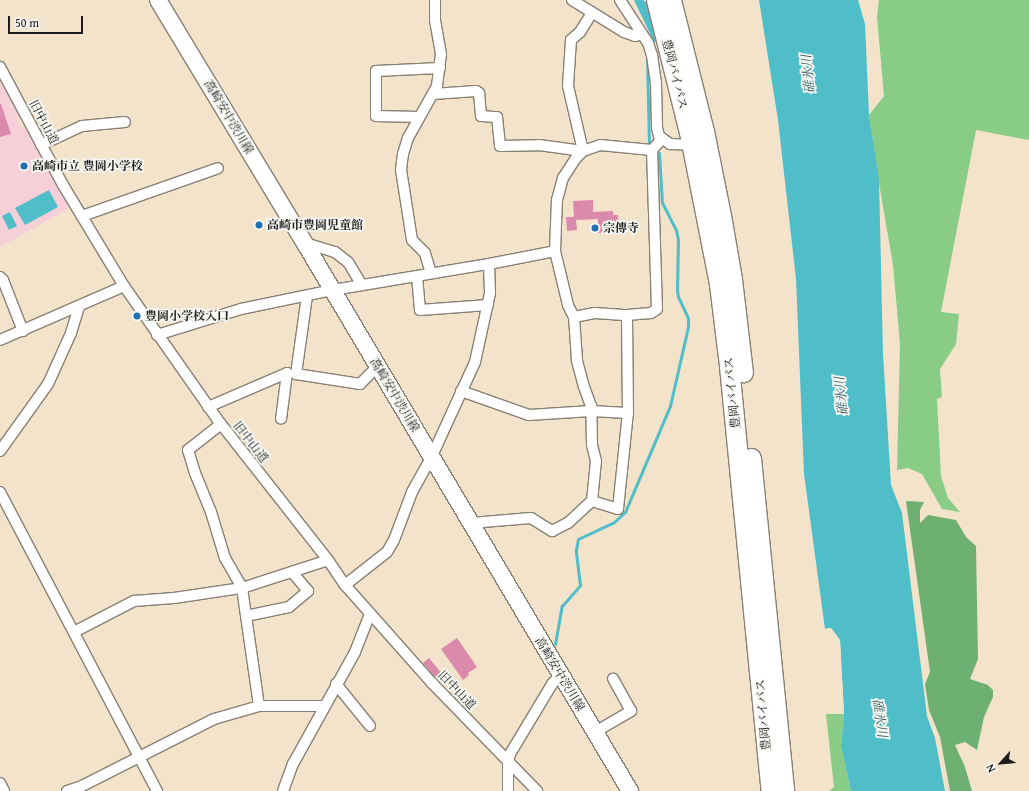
<!DOCTYPE html>
<html>
<head>
<meta charset="utf-8">
<style>
	body { margin:0 }
	#map { position:relative; width:1029px; height:791px; overflow:hidden; background:#f3e3cb; font-family:"Gentium Book Plus","Noto Serif JP",serif }
	div>[style] { position:absolute }
	[style*='--x'] { left:calc(var(--x)*1px); top:calc(var(--y)*1px); width:calc(var(--w)*1px); rotate:calc(var(--a)*1deg) }
	.built>* { inset:0; background:#f6cfd9 }
	.green>* { inset:0; background:#89cc85 }
	.forest>* { inset:0; background:#6eb072 }
	.water>* { inset:0; background:#50bec9 }
	.pier>* { inset:0; background:#f3e3cb }
	.stream>* { height:3px; margin:-1.5px; padding:0 1.5px; transform-origin:1.5px; border-radius:1.5px; background:#50bec9 }
	.building>* { inset:0; background:#dc8aac }
	.roads { filter:drop-shadow(1px 0 #888074) drop-shadow(-1px 0 #888074) drop-shadow(0 1px #888074) drop-shadow(0 -1px #888074) }
	.street>* { height:10px; margin:-5px; padding:0 5px; transform-origin:5px; border-radius:5px; background:#fff }
	.primary>* { height:16px; margin:-8px; padding:0 8px; transform-origin:8px; border-radius:8px; background:#fff }
	.highway>* { height:19px; margin:-9.5px; padding:0 9.5px; transform-origin:9.5px; border-radius:9.5px; background:#fff }
	.dots>* { width:11px; height:11px; translate:-50% -50%; box-sizing:border-box; border:2px solid #f6f6f2; border-radius:50% }
	span { translate:-50% -50%; white-space:nowrap; text-align:center; line-height:1.15; -webkit-text-stroke:3.5px #f6f6f2; paint-order:stroke }
	.street-label { font-size:12px; color:#1c1c1c }
	.poi-label { font-size:12px; color:#1c1c1c; font-weight:700 }
	.left { translate:0 -50%; text-align:left }
	.water-label { font-size:13px; color:#315d61; font-style:italic }
	.north { position:absolute; left:981px; top:743px; width:40px; height:40px; -webkit-text-stroke:3px #f6f6f2; paint-order:stroke; rotate:243deg; font-size:11px; font-weight:700; line-height:16px; text-align:center; color:#1c1c1c }
	.north::after { content:''; display:block; margin:auto; width:14px; height:18px; background:#1c1c1c; clip-path:polygon(50% 0,100% 100%,50% 72%,0 100%) }
	.scale { position:absolute; left:8px; top:16px; width:75px; height:18px; box-sizing:border-box; border:2px solid #1c1c1c; border-top:0; padding-left:5px; font-size:12px; line-height:14px; white-space:nowrap; color:#1c1c1c; -webkit-text-stroke:3px #f6f6f2; paint-order:stroke }
</style>
</head>
<body>
<div id="map">
	<div class="built">
		<i style="clip-path:polygon(0 82px,1px 82px,20px 116px,17px 119px,22px 128px,26px 127px,68px 204px,66px 210px,0 247px)"></i>
	</div>
	<div class="green">
		<i style="clip-path:polygon(879px 0,1029px 0,1029px 140px,976px 130px,941px 312px,959px 314px,956px 344px,940px 369px,942px 397px,937px 399px,941px 476px,948px 498px,960px 512px,942px 509px,922px 474px,908px 468px,897px 470px,900px 344px,893px 265px,879px 183px,869px 115px,884px 96px,877px 17px)"></i>
		<i style="clip-path:polygon(826px 714px,844px 714px,841px 746px,851px 791px,829px 791px,834px 787px)"></i>
	</div>
	<div class="forest">
		<i style="clip-path:polygon(906px 501px,924px 502px,920px 510px,920px 523px,928px 515px,956px 520px,966px 537px,976px 546px,978px 659px,970px 679px,988px 685px,993px 690px,993px 697px,984px 717px,977px 750px,965px 742px,955px 745px,965px 767px,972px 791px,950px 791px,940px 737px,929px 710px,925px 684px,930px 672px)"></i>
	</div>
	<div class="water">
		<i style="clip-path:polygon(634px 0,643px 0,647px 3px,657px 41px,654px 42px)"></i>
		<i style="clip-path:polygon(759px 0,858px 0,865px 24px,869px 115px,879px 179px,883px 354px,891px 485px,902px 513px,927px 716px,935px 738px,945px 791px,851px 791px,841px 746px,844px 714px,840px 640px,831px 628px,825px 629px,804px 474px,796px 279px,778px 120px)"></i>
		<i style="clip-path:polygon(49px 190px,58px 207px,25px 225px,15px 208px)"></i>
		<i style="clip-path:polygon(10px 212px,17px 226px,9px 230px,2px 216px)"></i>
	</div>
	<div class="pier">
		<i style="clip-path:polygon(831px 628px,840px 640px,844px 714px,842px 714px,838px 641px,830px 630px,825px 631px,823px 629px)"></i>
	</div>
	<div class="stream">
		<i style="--x:647;--y:58;--w:87;--a:88.7"></i>
		<i style="--x:555;--y:644;--w:39;--a:-80"></i>
		<i style="--x:562;--y:606;--w:28;--a:-49"></i>
		<i style="--x:580;--y:585;--w:35;--a:-97"></i>
		<i style="--x:576;--y:550;--w:11;--a:-80"></i>
		<i style="--x:578;--y:539;--w:38;--a:-25"></i>
		<i style="--x:613;--y:523;--w:16;--a:-43"></i>
		<i style="--x:625;--y:512;--w:115;--a:-67"></i>
		<i style="--x:670;--y:406;--w:81;--a:-77.2"></i>
		<i style="--x:688;--y:327;--w:9;--a:-90"></i>
		<i style="--x:688;--y:318;--w:23;--a:-115"></i>
		<i style="--x:678;--y:297;--w:7;--a:-98"></i>
		<i style="--x:677;--y:290;--w:50;--a:-88.9"></i>
		<i style="--x:678;--y:240;--w:10;--a:-101"></i>
		<i style="--x:676;--y:230;--w:30;--a:-117"></i>
		<i style="--x:662;--y:203;--w:50;--a:-93.4"></i>
	</div>
	<div class="building">
		<i style="clip-path:polygon(0 104px,1px 104px,11px 134px,0 137px)"></i>
		<i style="clip-path:polygon(593px 200px,593px 212px,613px 211px,613px 215px,618px 215px,619px 232px,598px 233px,598px 219px,576px 220px,577px 230px,567px 231px,566px 217px,574px 217px,573px 201px)"></i>
		<i style="clip-path:polygon(457px 638px,477px 667px,468px 673px,469px 675px,463px 680px,441px 649px)"></i>
		<i style="clip-path:polygon(429px 658px,442px 674px,436px 678px,423px 663px)"></i>
	</div>
	<div class="roads">
		<div class="street">
			<i style="--x:572;--y:0;--w:61;--a:31.6"></i>
			<i style="--x:624;--y:32;--w:12;--a:20"></i>
			<i style="--x:635;--y:36;--w:7;--a:-16"></i>
			<i style="--x:620;--y:0;--w:51;--a:56.9"></i>
			<i style="--x:648;--y:43;--w:13;--a:72"></i>
			<i style="--x:652;--y:55;--w:28;--a:82"></i>
			<i style="--x:656;--y:83;--w:45;--a:88.7"></i>
			<i style="--x:657;--y:128;--w:8;--a:76"></i>
			<i style="--x:659;--y:136;--w:14;--a:36"></i>
			<i style="--x:670;--y:144;--w:25;--a:2"></i>
			<i style="--x:0;--y:67;--w:134;--a:61.9"></i>
			<i style="--x:63;--y:185;--w:118;--a:58.9"></i>
			<i style="--x:124;--y:286;--w:162;--a:55"></i>
			<i style="--x:217;--y:419;--w:179;--a:51.8"></i>
			<i style="--x:328;--y:560;--w:30;--a:56"></i>
			<i style="--x:345;--y:585;--w:131;--a:48.4"></i>
			<i style="--x:432;--y:683;--w:151;--a:45.8"></i>
			<i style="--x:433;--y:94;--w:43;--a:-4"></i>
			<i style="--x:476;--y:91;--w:4;--a:34"></i>
			<i style="--x:479;--y:93;--w:23;--a:85"></i>
			<i style="--x:481;--y:116;--w:16;--a:4"></i>
			<i style="--x:497;--y:117;--w:29;--a:84"></i>
			<i style="--x:500;--y:146;--w:39;--a:-1"></i>
			<i style="--x:539;--y:145;--w:44;--a:7.8"></i>
			<i style="--x:419;--y:117;--w:43;--a:-178.7"></i>
			<i style="--x:376;--y:116;--w:45;--a:-90"></i>
			<i style="--x:376;--y:71;--w:64;--a:-2.7"></i>
			<i style="--x:41;--y:145;--w:45;--a:-24.9"></i>
			<i style="--x:82;--y:126;--w:43;--a:-5.3"></i>
			<i style="--x:583;--y:151;--w:67;--a:-103"></i>
			<i style="--x:568;--y:86;--w:46;--a:-86.3"></i>
			<i style="--x:571;--y:40;--w:12;--a:-42"></i>
			<i style="--x:580;--y:32;--w:22;--a:-58"></i>
			<i style="--x:82;--y:216;--w:144;--a:-19.4"></i>
			<i style="--x:305;--y:243;--w:31;--a:17"></i>
			<i style="--x:335;--y:252;--w:16;--a:38"></i>
			<i style="--x:348;--y:262;--w:27;--a:59"></i>
			<i style="--x:431;--y:273;--w:21;--a:-107"></i>
			<i style="--x:425;--y:253;--w:18;--a:-135"></i>
			<i style="--x:412;--y:240;--w:71;--a:-98.9"></i>
			<i style="--x:401;--y:170;--w:16;--a:-83"></i>
			<i style="--x:403;--y:154;--w:17;--a:-73"></i>
			<i style="--x:408;--y:138;--w:60;--a:-60.9"></i>
			<i style="--x:437;--y:86;--w:32;--a:-83"></i>
			<i style="--x:441;--y:54;--w:35;--a:-100"></i>
			<i style="--x:435;--y:20;--w:20;--a:-90"></i>
			<i style="--x:417;--y:276;--w:34;--a:85"></i>
			<i style="--x:420;--y:310;--w:68;--a:-4.2"></i>
			<i style="--x:0;--y:277;--w:4;--a:45"></i>
			<i style="--x:3;--y:280;--w:55;--a:68.6"></i>
			<i style="--x:307;--y:296;--w:79;--a:98"></i>
			<i style="--x:296;--y:374;--w:65;--a:8.9"></i>
			<i style="--x:360;--y:384;--w:25;--a:-45"></i>
			<i style="--x:574;--y:317;--w:21;--a:-11"></i>
			<i style="--x:595;--y:313;--w:32;--a:4"></i>
			<i style="--x:627;--y:315;--w:24;--a:-5"></i>
			<i style="--x:651;--y:313;--w:7;--a:-34"></i>
			<i style="--x:657;--y:309;--w:159;--a:-91.8"></i>
			<i style="--x:652;--y:150;--w:15;--a:-48"></i>
			<i style="--x:157;--y:335;--w:88;--a:-17.2"></i>
			<i style="--x:241;--y:309;--w:94;--a:-11.7"></i>
			<i style="--x:333;--y:290;--w:158;--a:-9.5"></i>
			<i style="--x:489;--y:264;--w:67;--a:-11.1"></i>
			<i style="--x:0;--y:340;--w:135;--a:-23.5"></i>
			<i style="--x:461;--y:391;--w:72;--a:19.4"></i>
			<i style="--x:529;--y:415;--w:62;--a:-3.7"></i>
			<i style="--x:591;--y:411;--w:37;--a:3"></i>
			<i style="--x:208;--y:407;--w:86;--a:-23.3"></i>
			<i style="--x:287;--y:373;--w:46;--a:97.4"></i>
			<i style="--x:221;--y:424;--w:42;--a:141.8"></i>
			<i style="--x:188;--y:450;--w:24;--a:73"></i>
			<i style="--x:195;--y:473;--w:42;--a:67.7"></i>
			<i style="--x:211;--y:512;--w:48;--a:73.1"></i>
			<i style="--x:225;--y:558;--w:34;--a:60"></i>
			<i style="--x:242;--y:588;--w:119;--a:81.8"></i>
			<i style="--x:0;--y:451;--w:82;--a:-54.4"></i>
			<i style="--x:48;--y:384;--w:56;--a:-65.7"></i>
			<i style="--x:71;--y:333;--w:27;--a:-73"></i>
			<i style="--x:0;--y:492;--w:338;--a:62.3"></i>
			<i style="--x:592;--y:501;--w:27;--a:17"></i>
			<i style="--x:618;--y:509;--w:97;--a:-84.1"></i>
			<i style="--x:628;--y:413;--w:98;--a:-90.6"></i>
			<i style="--x:471;--y:523;--w:60;--a:-4.8"></i>
			<i style="--x:531;--y:518;--w:25;--a:32"></i>
			<i style="--x:552;--y:531;--w:18;--a:-27"></i>
			<i style="--x:568;--y:523;--w:33;--a:-43"></i>
			<i style="--x:592;--y:501;--w:40;--a:-84.3"></i>
			<i style="--x:596;--y:461;--w:16;--a:-104"></i>
			<i style="--x:592;--y:445;--w:39;--a:-91"></i>
			<i style="--x:591;--y:406;--w:20;--a:-110"></i>
			<i style="--x:584;--y:387;--w:28;--a:-105"></i>
			<i style="--x:577;--y:360;--w:43;--a:-94"></i>
			<i style="--x:574;--y:317;--w:13;--a:-117"></i>
			<i style="--x:568;--y:305;--w:56;--a:-103.5"></i>
			<i style="--x:555;--y:251;--w:51;--a:-87.8"></i>
			<i style="--x:557;--y:200;--w:23;--a:-75"></i>
			<i style="--x:563;--y:178;--w:24;--a:-57"></i>
			<i style="--x:576;--y:158;--w:10;--a:-45"></i>
			<i style="--x:583;--y:151;--w:18;--a:-19"></i>
			<i style="--x:600;--y:145;--w:52;--a:5.5"></i>
			<i style="--x:345;--y:585;--w:53;--a:-38.2"></i>
			<i style="--x:387;--y:552;--w:14;--a:-60"></i>
			<i style="--x:394;--y:540;--w:51;--a:-69.4"></i>
			<i style="--x:412;--y:492;--w:41;--a:-60.9"></i>
			<i style="--x:432;--y:456;--w:103;--a:-65.4"></i>
			<i style="--x:475;--y:362;--w:71;--a:-77.7"></i>
			<i style="--x:490;--y:293;--w:29;--a:-92"></i>
			<i style="--x:246;--y:616;--w:44;--a:-11.8"></i>
			<i style="--x:289;--y:607;--w:25;--a:-40"></i>
			<i style="--x:308;--y:591;--w:25;--a:-130"></i>
			<i style="--x:74;--y:632;--w:68;--a:-27.3"></i>
			<i style="--x:134;--y:601;--w:40;--a:-4.3"></i>
			<i style="--x:174;--y:598;--w:69;--a:-8.4"></i>
			<i style="--x:242;--y:588;--w:90;--a:-18"></i>
			<i style="--x:336;--y:684;--w:54;--a:51"></i>
			<i style="--x:595;--y:732;--w:42;--a:-30.3"></i>
			<i style="--x:631;--y:711;--w:37;--a:-119"></i>
			<i style="--x:0;--y:783;--w:9;--a:63"></i>
			<i style="--x:67;--y:791;--w:16;--a:-18"></i>
			<i style="--x:82;--y:786;--w:148;--a:-26.9"></i>
			<i style="--x:214;--y:719;--w:47;--a:-16.1"></i>
			<i style="--x:259;--y:706;--w:65;--a:0"></i>
			<i style="--x:283;--y:791;--w:29;--a:-70"></i>
			<i style="--x:293;--y:764;--w:128;--a:-61"></i>
			<i style="--x:355;--y:652;--w:41;--a:-68.5"></i>
			<i style="--x:508;--y:791;--w:29;--a:-90"></i>
			<i style="--x:508;--y:762;--w:8;--a:-76"></i>
			<i style="--x:510;--y:754;--w:82;--a:-59"></i>
			<i style="--x:552;--y:684;--w:13;--a:-48"></i>
		</div>
		<div class="primary">
			<i style="--x:158;--y:0;--w:288;--a:58.9"></i>
			<i style="--x:307;--y:247;--w:633;--a:59.3"></i>
		</div>
		<div class="highway">
			<i style="--x:656;--y:0;--w:136;--a:76"></i>
			<i style="--x:689;--y:132;--w:155;--a:78.8"></i>
			<i style="--x:719;--y:284;--w:83;--a:83"></i>
			<i style="--x:729;--y:366;--w:427;--a:84.4"></i>
			<i style="--x:671;--y:0;--w:135;--a:75.9"></i>
			<i style="--x:704;--y:131;--w:86;--a:78.6"></i>
			<i style="--x:721;--y:215;--w:65;--a:80.2"></i>
			<i style="--x:732;--y:279;--w:94;--a:83.3"></i>
			<i style="--x:751;--y:458;--w:335;--a:84.3"></i>
		</div>
	</div>
	<div class="dots">
		<i style="left:24px;top:166px;background:#1f6fb2"></i>
		<i style="left:259px;top:225px;background:#1f6fb2"></i>
		<i style="left:595px;top:228px;background:#1f6fb2"></i>
		<i style="left:137px;top:316px;background:#1f6fb2"></i>
	</div>
	<div class="street-label">
		<span style="left:675px;top:74px;rotate:76deg">豊岡バイパス</span>
		<span style="left:229px;top:117px;rotate:59deg">高崎安中渋川線</span>
		<span style="left:44px;top:122px;rotate:62deg">旧中山道</span>
		<span style="left:732px;top:393px;rotate:-96deg">豊岡バイパス</span>
		<span style="left:395px;top:395px;rotate:59deg">高崎安中渋川線</span>
		<span style="left:251px;top:442px;rotate:52deg">旧中山道</span>
		<span style="left:560px;top:674px;rotate:59deg">高崎安中渋川線</span>
		<span style="left:457px;top:690px;rotate:46deg">旧中山道</span>
		<span style="left:763px;top:715px;rotate:-95deg">豊岡バイパス</span>
	</div>
	<div class="poi-label">
		<span class="left" style="left:32px;top:166px">高崎市立 豊岡小学校</span>
		<span class="left" style="left:267px;top:225px">高崎市豊岡児童館</span>
		<span class="left" style="left:603px;top:228px">宗傳寺</span>
		<span class="left" style="left:145px;top:316px">豊岡小学校入口</span>
	</div>
	<div class="water-label">
		<span style="left:809px;top:74px;rotate:-96deg">碓氷川</span>
		<span style="left:842px;top:396px;rotate:-96deg">碓氷川</span>
		<span style="left:879px;top:718px;rotate:82deg">碓氷川</span>
	</div>
	<div class="north">N</div>
	<div class="scale">50 m</div>
</div>
</body>
</html>
